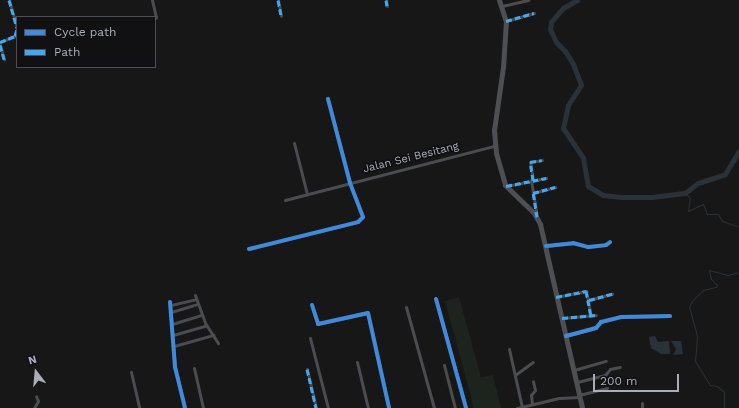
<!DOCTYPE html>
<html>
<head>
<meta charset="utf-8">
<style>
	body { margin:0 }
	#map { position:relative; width:739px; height:408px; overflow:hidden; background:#171717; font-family:"Work Sans",sans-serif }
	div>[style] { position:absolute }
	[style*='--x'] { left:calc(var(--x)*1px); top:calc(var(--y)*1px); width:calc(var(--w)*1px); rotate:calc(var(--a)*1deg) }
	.green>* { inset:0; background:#1d241e }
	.water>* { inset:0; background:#2a3239 }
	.stream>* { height:1px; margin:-0.5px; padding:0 0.5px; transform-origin:0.5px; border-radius:0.5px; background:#2a3239 }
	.river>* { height:5px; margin:-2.5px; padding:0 2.5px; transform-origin:2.5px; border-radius:2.5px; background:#2a3239 }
	.minor>* { height:3px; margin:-1.5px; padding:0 1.5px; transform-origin:1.5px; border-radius:1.5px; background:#4b4c50 }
	.primary>* { height:5px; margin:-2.5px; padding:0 2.5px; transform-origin:2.5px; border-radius:2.5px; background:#4d4f52 }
	.quiet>* { height:3px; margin-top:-1.5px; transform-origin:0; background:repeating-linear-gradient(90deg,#3fa9f5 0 6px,transparent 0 9px) }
	.cycleway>* { height:4px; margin:-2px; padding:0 2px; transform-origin:2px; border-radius:2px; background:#408adc }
	span { translate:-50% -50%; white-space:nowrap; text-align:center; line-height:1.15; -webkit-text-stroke:3.5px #111113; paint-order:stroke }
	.street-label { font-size:11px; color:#a8adb8 }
	.legend { position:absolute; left:16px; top:16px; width:140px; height:52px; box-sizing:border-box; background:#111113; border:1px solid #4d4f55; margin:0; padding:5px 7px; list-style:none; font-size:12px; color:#a8adb8 }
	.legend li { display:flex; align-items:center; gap:8px; height:20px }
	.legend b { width:20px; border:1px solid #4d4f55 }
	.north { position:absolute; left:16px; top:352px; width:40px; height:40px; -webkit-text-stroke:3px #111113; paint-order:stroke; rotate:344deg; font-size:11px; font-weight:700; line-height:16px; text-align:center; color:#a8adb8 }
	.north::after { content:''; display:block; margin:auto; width:14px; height:18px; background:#a8adb8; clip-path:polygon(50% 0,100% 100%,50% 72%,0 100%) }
	.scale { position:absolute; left:593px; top:374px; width:86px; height:18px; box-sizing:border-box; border:2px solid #a8adb8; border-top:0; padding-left:5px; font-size:12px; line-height:14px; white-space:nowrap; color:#a8adb8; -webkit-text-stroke:3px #111113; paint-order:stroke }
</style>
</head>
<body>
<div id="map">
	<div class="green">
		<i style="clip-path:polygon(459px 297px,481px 377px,493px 375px,501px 408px,474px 408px,445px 301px)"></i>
	</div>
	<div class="water">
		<i style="clip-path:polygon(655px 336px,658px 342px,669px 341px,670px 354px,661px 354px,651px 348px,649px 337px)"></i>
		<i style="clip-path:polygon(671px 341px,681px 341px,683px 354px,673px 355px,676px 349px)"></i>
	</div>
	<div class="stream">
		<i style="--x:685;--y:193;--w:7;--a:45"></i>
		<i style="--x:690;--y:198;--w:13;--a:99"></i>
		<i style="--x:688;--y:211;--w:17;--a:-25"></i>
		<i style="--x:703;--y:204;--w:11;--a:68"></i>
		<i style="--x:707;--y:214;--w:11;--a:0"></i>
		<i style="--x:718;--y:214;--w:8;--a:60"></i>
		<i style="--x:722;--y:221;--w:18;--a:19"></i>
		<i style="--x:724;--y:408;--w:16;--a:-90"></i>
		<i style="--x:724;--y:392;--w:9;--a:-139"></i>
		<i style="--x:717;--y:386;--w:7;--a:-172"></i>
		<i style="--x:710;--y:385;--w:28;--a:-122"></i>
		<i style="--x:695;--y:361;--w:25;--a:-85"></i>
		<i style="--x:697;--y:336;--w:30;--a:-105"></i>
		<i style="--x:689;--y:307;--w:7;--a:-63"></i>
		<i style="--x:692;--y:301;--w:16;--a:-45"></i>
		<i style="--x:703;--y:290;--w:13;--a:-13"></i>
		<i style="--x:716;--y:287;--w:2;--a:-63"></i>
		<i style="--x:717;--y:285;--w:8;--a:-135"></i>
		<i style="--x:711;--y:279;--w:9;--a:-103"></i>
		<i style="--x:709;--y:270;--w:20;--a:15"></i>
		<i style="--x:728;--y:275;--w:11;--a:-15"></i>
	</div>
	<div class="river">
		<i style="--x:577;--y:0;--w:16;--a:150"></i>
		<i style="--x:563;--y:8;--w:18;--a:131"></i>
		<i style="--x:551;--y:22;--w:7;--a:98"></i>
		<i style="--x:550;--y:29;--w:14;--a:65"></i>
		<i style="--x:556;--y:42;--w:13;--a:45"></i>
		<i style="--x:565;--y:51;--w:15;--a:58"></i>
		<i style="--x:573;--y:64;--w:22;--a:69"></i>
		<i style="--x:581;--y:85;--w:24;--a:123"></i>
		<i style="--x:568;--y:105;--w:24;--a:102"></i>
		<i style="--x:563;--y:128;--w:36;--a:56"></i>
		<i style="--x:583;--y:158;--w:28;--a:80"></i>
		<i style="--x:588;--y:186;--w:17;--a:31"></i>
		<i style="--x:603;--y:195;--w:19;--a:6"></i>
		<i style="--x:622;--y:197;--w:30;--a:0"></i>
		<i style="--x:652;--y:197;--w:33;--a:-7"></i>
		<i style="--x:685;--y:193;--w:16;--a:-38"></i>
		<i style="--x:698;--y:183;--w:28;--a:-18"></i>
		<i style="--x:725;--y:174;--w:27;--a:-59"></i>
	</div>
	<div class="minor">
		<i style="--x:9;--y:0;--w:29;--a:74"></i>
		<i style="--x:152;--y:0;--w:18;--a:77"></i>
		<i style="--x:278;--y:0;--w:16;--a:79"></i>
		<i style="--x:386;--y:0;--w:6;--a:81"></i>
		<i style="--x:502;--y:6;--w:27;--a:-13"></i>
		<i style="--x:506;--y:21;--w:29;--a:-16"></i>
		<i style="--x:0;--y:42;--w:16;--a:-22"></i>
		<i style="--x:15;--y:36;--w:7;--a:-74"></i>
		<i style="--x:0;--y:45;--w:15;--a:74"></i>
		<i style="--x:294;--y:143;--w:53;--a:75.7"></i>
		<i style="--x:531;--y:180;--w:13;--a:81"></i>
		<i style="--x:533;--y:180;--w:18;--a:-99"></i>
		<i style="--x:530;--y:162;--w:12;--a:-9"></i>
		<i style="--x:506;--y:186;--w:41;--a:-11.3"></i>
		<i style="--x:285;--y:200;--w:216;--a:-14.5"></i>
		<i style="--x:537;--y:217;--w:24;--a:-99"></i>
		<i style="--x:533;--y:193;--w:23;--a:-15"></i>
		<i style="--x:546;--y:246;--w:27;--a:-6"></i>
		<i style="--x:573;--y:243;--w:16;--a:15"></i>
		<i style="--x:588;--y:247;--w:18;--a:-6"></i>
		<i style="--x:606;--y:245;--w:5;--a:-37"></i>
		<i style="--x:249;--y:249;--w:112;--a:-13.9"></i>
		<i style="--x:358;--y:222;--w:7;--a:-45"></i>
		<i style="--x:363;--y:217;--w:36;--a:-111"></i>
		<i style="--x:350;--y:183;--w:87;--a:-104.7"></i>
		<i style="--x:195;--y:295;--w:30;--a:70"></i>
		<i style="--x:205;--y:323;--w:24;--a:57"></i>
		<i style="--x:556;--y:297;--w:31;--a:-11"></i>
		<i style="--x:586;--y:291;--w:25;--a:79"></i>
		<i style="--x:436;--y:299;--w:113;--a:74.6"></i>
		<i style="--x:589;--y:300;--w:24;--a:-15"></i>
		<i style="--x:170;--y:302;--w:65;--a:85.6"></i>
		<i style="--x:175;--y:367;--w:42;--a:76.3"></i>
		<i style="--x:171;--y:305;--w:26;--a:-13"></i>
		<i style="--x:312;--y:305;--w:20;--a:72"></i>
		<i style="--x:318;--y:324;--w:51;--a:-12.4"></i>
		<i style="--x:368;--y:313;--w:97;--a:77.5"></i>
		<i style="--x:406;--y:307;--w:105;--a:74.5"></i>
		<i style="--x:171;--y:312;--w:28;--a:-17"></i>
		<i style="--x:562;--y:318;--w:34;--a:-5"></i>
		<i style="--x:172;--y:324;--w:31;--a:-17"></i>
		<i style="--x:173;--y:335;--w:35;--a:-16"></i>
		<i style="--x:566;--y:336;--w:31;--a:-15"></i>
		<i style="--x:596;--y:328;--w:8;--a:-50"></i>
		<i style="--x:601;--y:322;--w:21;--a:-14"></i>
		<i style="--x:621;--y:317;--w:49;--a:-1.2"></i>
		<i style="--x:310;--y:338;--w:72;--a:75.6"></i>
		<i style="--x:174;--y:346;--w:41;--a:-15.8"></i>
		<i style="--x:509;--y:349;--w:59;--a:77.4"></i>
		<i style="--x:357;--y:362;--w:47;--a:76.6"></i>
		<i style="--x:444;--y:365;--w:44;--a:75.7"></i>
		<i style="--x:194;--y:368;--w:41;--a:77.3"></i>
		<i style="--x:307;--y:369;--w:40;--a:77"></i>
		<i style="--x:574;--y:370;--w:33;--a:-16"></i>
		<i style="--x:131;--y:372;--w:37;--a:77"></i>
		<i style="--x:515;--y:375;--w:22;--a:-36"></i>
		<i style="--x:577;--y:382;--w:29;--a:-14"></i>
		<i style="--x:605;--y:375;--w:8;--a:-50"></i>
		<i style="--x:610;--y:369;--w:10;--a:-11"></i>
		<i style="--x:579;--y:395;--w:29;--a:-14"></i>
		<i style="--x:642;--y:403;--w:5;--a:90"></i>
		<i style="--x:532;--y:404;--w:9;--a:-96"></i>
		<i style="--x:531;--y:395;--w:6;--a:-51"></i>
		<i style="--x:535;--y:390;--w:9;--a:-103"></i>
		<i style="--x:34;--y:408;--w:8;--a:-60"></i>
		<i style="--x:38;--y:401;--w:5;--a:-112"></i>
		<i style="--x:517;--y:408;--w:43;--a:-13.4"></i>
		<i style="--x:559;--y:398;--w:20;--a:-3"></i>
	</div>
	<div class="primary">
		<i style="--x:499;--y:0;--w:22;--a:72"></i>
		<i style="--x:506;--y:21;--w:46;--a:93.7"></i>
		<i style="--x:503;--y:67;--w:64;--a:98.1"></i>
		<i style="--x:494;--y:130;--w:23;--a:85"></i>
		<i style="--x:496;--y:153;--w:33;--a:74"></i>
		<i style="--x:505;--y:185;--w:40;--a:44"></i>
		<i style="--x:534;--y:213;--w:13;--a:61"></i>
		<i style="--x:540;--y:224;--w:189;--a:77.1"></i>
	</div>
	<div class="quiet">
		<i style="--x:9;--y:0;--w:29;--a:74"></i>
		<i style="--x:278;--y:0;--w:16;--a:79"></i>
		<i style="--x:386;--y:0;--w:6;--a:81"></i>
		<i style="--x:506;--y:21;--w:29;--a:-16"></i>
		<i style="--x:0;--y:42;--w:16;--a:-22"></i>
		<i style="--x:15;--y:36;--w:7;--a:-74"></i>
		<i style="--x:0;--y:45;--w:15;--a:74"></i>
		<i style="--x:533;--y:180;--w:18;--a:-99"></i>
		<i style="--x:530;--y:162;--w:12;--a:-9"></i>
		<i style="--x:506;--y:186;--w:41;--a:-11.3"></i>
		<i style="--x:537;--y:217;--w:24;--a:-99"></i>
		<i style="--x:533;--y:193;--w:23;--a:-15"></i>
		<i style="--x:556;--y:297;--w:31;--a:-11"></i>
		<i style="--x:586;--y:291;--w:25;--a:79"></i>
		<i style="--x:589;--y:300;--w:24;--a:-15"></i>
		<i style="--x:562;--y:318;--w:34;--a:-5"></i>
		<i style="--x:307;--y:369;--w:40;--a:77"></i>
	</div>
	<div class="cycleway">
		<i style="--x:546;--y:246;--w:27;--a:-6"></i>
		<i style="--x:573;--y:243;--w:16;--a:15"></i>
		<i style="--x:588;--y:247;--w:18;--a:-6"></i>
		<i style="--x:606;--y:245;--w:5;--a:-37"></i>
		<i style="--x:249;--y:249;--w:112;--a:-13.9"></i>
		<i style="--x:358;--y:222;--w:7;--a:-45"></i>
		<i style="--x:363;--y:217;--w:36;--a:-111"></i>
		<i style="--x:350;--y:183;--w:87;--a:-104.7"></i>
		<i style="--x:436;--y:299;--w:113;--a:74.6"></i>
		<i style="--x:170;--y:302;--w:65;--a:85.6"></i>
		<i style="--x:175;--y:367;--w:42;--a:76.3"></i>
		<i style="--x:312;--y:305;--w:20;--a:72"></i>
		<i style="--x:318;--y:324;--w:51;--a:-12.4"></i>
		<i style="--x:368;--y:313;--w:97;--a:77.5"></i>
		<i style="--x:566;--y:336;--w:31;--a:-15"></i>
		<i style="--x:596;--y:328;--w:8;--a:-50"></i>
		<i style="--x:601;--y:322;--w:21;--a:-14"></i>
		<i style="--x:621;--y:317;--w:49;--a:-1.2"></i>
	</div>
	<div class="street-label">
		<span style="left:411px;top:158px;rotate:-14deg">Jalan Sei Besitang</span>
	</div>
	<ul class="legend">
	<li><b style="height:5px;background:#408adc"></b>Cycle path</li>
	<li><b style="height:5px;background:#3fa9f5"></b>Path</li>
	</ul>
	<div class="north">N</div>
	<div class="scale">200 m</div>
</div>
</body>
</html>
